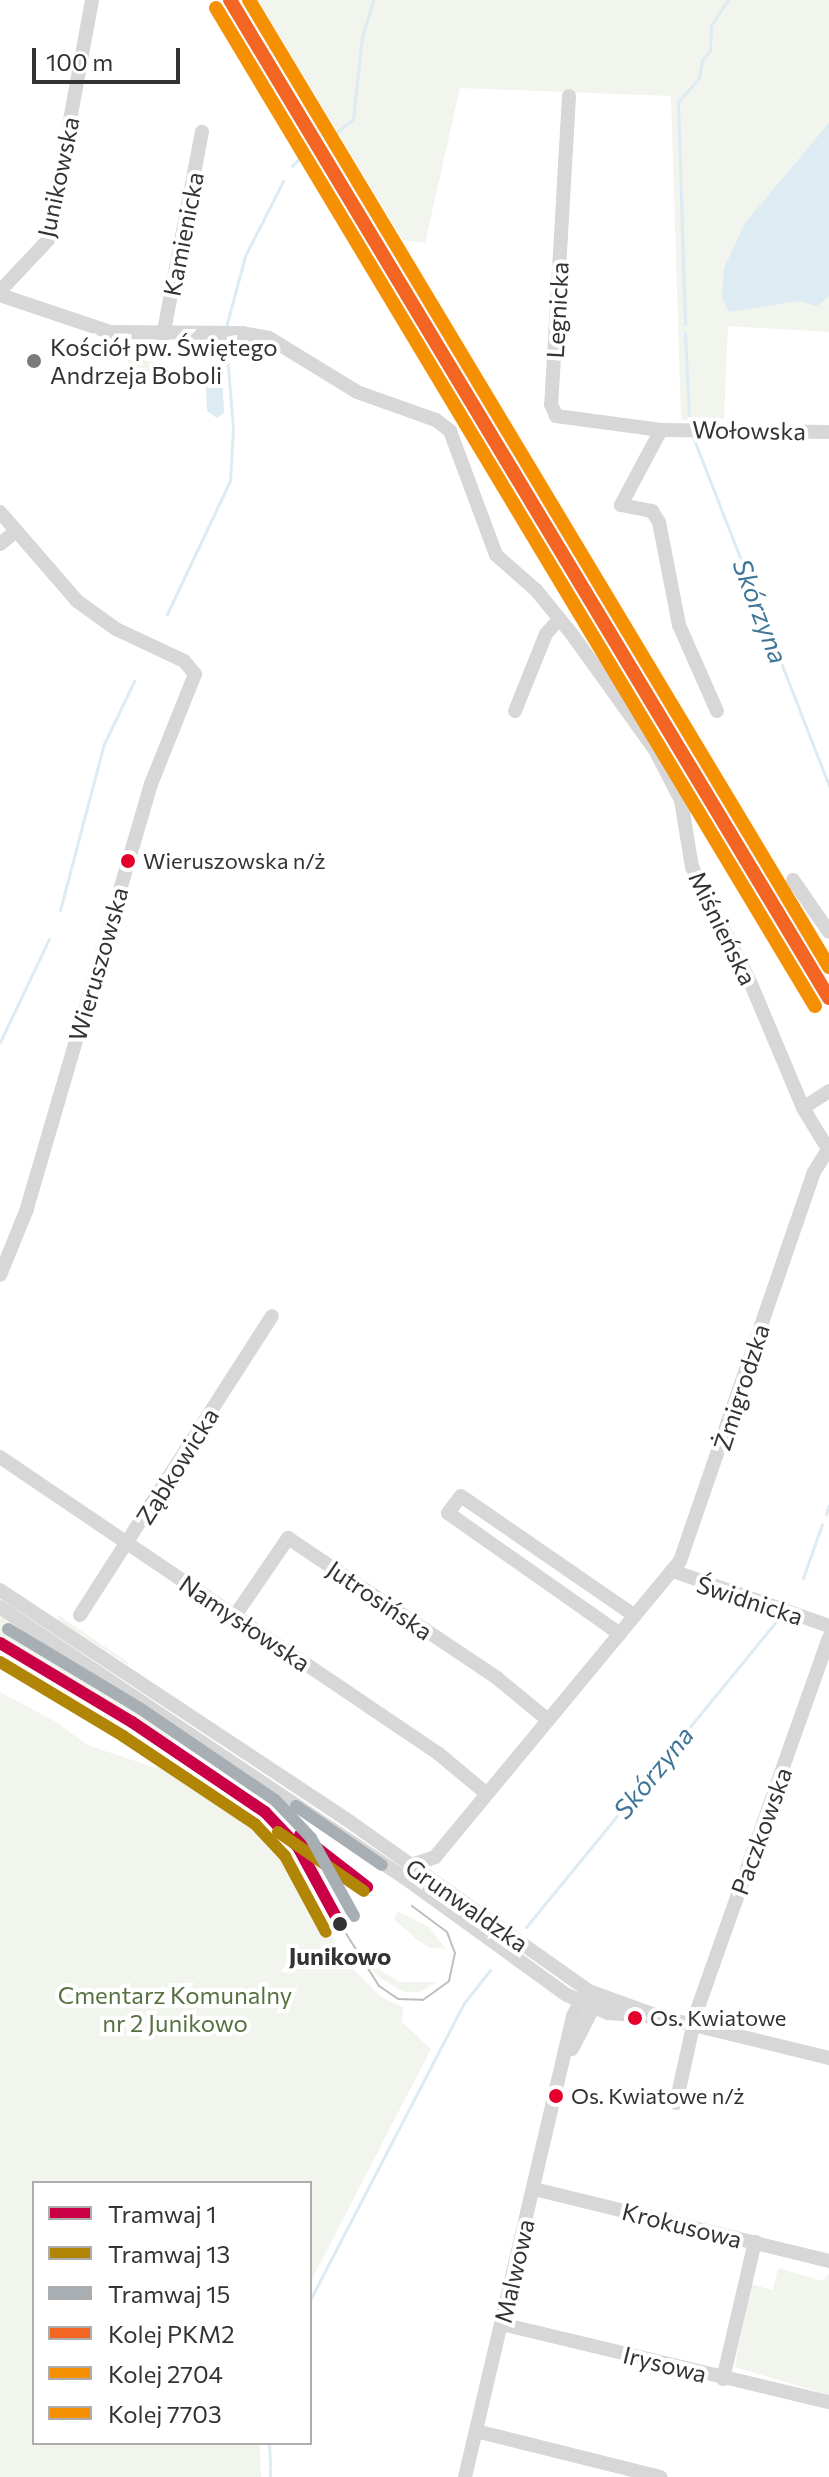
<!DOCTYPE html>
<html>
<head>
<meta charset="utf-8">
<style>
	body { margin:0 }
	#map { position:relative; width:829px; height:2477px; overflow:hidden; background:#fff; font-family:Commissioner,sans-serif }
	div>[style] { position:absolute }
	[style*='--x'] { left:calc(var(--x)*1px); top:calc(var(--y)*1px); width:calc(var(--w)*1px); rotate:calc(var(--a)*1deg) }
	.green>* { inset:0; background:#f1f5ed }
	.water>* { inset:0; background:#ddebf3 }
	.stream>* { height:3px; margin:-1.5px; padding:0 1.5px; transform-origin:1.5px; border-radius:1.5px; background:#ddebf3 }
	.minor>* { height:14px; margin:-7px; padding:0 7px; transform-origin:7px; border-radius:7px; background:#d7d7d7 }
	.tram>* { height:2px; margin:-1px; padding:0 1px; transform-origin:1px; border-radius:1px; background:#bebebe }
	.rail-1>* { height:14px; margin:-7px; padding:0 7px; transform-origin:7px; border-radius:7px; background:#f26522 }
	.rail-2>* { height:14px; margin:-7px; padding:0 7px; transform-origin:7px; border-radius:7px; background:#f59003 }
	.rail-3>* { height:14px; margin:-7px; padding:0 7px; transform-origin:7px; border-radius:7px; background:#f59003 }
	.tram-1>* { height:12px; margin:-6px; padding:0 6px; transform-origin:6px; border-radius:6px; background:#ca0047 }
	.tram-2>* { height:12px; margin:-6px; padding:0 6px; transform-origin:6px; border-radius:6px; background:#b18506 }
	.tram-3>* { height:12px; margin:-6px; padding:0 6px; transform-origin:6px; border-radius:6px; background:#a7aeb4 }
	.dots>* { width:22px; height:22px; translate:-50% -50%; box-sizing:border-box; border:4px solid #fff; border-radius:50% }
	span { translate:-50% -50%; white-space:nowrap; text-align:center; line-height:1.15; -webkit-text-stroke:8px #fff; paint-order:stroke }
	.bus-label { font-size:22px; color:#333 }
	.left { translate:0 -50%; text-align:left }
	.street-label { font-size:24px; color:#333 }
	.poi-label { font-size:24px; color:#333 }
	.stop-label { font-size:24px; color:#333; font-weight:700 }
	.park-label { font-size:24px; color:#56703f }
	.water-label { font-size:26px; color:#3f7597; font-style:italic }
	.legend { position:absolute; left:32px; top:2181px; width:280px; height:264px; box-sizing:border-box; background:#fff; border:2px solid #adadad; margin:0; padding:10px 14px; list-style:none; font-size:24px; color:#333 }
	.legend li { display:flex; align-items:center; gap:16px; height:40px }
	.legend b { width:40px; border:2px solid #adadad }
	.scale { position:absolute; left:32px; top:48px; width:148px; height:36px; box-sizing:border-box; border:4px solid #333; border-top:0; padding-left:10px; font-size:24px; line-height:28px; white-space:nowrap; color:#333; -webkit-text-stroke:6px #fff; paint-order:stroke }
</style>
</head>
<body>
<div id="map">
	<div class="green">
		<i style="clip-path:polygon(258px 0,829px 0,829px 332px,728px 326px,724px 419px,681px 420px,671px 96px,460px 88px,425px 243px,403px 240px)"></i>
		<i style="clip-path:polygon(126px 357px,154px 362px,158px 368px,136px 385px)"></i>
		<i style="clip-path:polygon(0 1615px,198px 1748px,305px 1829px,174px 1739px,168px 1748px,0 1645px)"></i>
		<i style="clip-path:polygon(58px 1615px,129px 1663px,128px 1665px,58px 1620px)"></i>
		<i style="clip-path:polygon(0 1692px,58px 1723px,87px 1745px,153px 1767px,170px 1768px,174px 1763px,259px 1823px,288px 1856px,349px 1965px,381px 1997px,403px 2007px,402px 2022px,431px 2049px,310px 2283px,310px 2183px,34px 2183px,34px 2443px,260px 2443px,261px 2477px,0 2477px)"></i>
		<i style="clip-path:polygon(281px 1819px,315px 1860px,329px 1890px,325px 1892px)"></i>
		<i style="clip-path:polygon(398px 1911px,429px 1927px,446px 1949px,430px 1948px,416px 1939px,394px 1919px)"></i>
		<i style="clip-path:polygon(362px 1958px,399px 1982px,437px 1982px,420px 1992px,404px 1992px,380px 1978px)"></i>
		<i style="clip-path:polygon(778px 2268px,823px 2281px,829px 2273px,829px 2395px,735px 2367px,750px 2284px,773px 2290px)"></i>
	</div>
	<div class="water">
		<i style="clip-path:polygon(829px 123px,829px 296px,817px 306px,799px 301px,729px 312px,722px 298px,724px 268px,745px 223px)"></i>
		<i style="clip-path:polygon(209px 368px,211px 375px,214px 368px,222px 372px,224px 413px,217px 418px,207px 411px,205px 373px)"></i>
	</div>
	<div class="stream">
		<i style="--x:336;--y:133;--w:22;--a:-39"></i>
		<i style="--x:353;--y:119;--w:82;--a:-83.7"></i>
		<i style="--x:362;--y:37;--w:39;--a:-73"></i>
		<i style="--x:292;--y:166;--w:18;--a:-47"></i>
		<i style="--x:685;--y:324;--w:222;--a:-91.8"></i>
		<i style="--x:678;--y:102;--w:32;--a:-49"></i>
		<i style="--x:699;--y:78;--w:18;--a:-81"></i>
		<i style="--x:702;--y:60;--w:12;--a:-48"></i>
		<i style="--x:710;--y:51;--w:26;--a:-88"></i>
		<i style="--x:711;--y:25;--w:30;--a:-56"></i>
		<i style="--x:226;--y:327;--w:73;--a:-75"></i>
		<i style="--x:245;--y:256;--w:84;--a:-63.1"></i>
		<i style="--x:685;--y:333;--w:84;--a:87.3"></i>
		<i style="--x:693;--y:437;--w:374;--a:68.7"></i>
		<i style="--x:167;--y:614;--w:147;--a:-64.7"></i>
		<i style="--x:230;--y:481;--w:53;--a:-86.8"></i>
		<i style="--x:233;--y:428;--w:86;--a:-94.7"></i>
		<i style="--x:60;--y:910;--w:172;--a:-75.2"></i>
		<i style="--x:104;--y:744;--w:70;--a:-64.5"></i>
		<i style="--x:0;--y:1042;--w:114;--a:-64.6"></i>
		<i style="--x:826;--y:1514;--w:9;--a:-72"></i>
		<i style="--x:803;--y:1578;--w:57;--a:-70.6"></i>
		<i style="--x:526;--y:1927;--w:401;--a:-50.7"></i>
		<i style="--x:310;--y:2300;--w:335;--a:-62.6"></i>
		<i style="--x:464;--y:2003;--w:42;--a:-51.8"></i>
		<i style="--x:269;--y:2443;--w:22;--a:87"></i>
		<i style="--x:270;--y:2468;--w:9;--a:90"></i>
	</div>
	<div class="minor">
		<i style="--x:569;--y:96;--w:309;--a:93.3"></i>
		<i style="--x:551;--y:404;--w:13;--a:67"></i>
		<i style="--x:556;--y:416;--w:106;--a:7.6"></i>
		<i style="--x:661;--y:430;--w:168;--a:0.7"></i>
		<i style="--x:0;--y:291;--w:70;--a:-46.7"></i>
		<i style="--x:48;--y:240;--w:244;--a:-79.6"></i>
		<i style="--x:0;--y:295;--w:116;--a:18.6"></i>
		<i style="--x:110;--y:332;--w:133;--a:0.4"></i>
		<i style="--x:243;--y:333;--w:26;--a:11"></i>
		<i style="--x:269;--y:338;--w:103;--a:31.5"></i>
		<i style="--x:357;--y:392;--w:84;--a:19.5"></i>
		<i style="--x:436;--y:420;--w:18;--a:38"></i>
		<i style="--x:450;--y:431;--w:132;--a:69.6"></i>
		<i style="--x:496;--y:555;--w:53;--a:41.2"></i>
		<i style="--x:536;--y:590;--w:55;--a:50.9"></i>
		<i style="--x:571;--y:633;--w:144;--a:54.3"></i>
		<i style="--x:655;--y:750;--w:56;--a:62.5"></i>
		<i style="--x:681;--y:800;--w:68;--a:80.7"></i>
		<i style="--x:692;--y:867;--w:131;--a:63.2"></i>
		<i style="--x:751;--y:984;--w:134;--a:67.2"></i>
		<i style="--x:803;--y:1108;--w:48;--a:58.6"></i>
		<i style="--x:163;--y:336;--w:208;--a:-79.2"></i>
		<i style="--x:661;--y:430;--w:85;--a:118.1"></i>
		<i style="--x:621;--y:505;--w:32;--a:11"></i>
		<i style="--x:652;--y:511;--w:13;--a:58"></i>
		<i style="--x:659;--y:522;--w:105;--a:79"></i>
		<i style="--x:679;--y:625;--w:94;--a:66.2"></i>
		<i style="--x:0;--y:512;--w:118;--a:49.1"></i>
		<i style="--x:77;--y:601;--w:48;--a:35.7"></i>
		<i style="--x:116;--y:629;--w:75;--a:25.2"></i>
		<i style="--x:184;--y:661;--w:17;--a:50"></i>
		<i style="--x:195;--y:674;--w:118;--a:111.8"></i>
		<i style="--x:151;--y:784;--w:443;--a:106.3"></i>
		<i style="--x:27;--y:1209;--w:71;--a:112.2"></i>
		<i style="--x:0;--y:544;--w:21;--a:-39"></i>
		<i style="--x:515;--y:711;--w:83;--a:-68.1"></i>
		<i style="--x:546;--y:634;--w:20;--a:-49"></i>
		<i style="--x:793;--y:880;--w:63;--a:55.3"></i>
		<i style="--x:803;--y:1108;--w:31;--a:-33"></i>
		<i style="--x:0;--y:1457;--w:530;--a:34.08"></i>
		<i style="--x:439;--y:1754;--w:62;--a:39.8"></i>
		<i style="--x:673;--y:1571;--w:165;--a:19.4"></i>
		<i style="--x:0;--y:1590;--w:415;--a:33.5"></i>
		<i style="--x:346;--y:1819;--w:298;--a:35.3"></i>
		<i style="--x:589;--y:1991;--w:77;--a:19.9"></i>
		<i style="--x:661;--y:2017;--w:173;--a:13.7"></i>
		<i style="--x:0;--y:1607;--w:496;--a:33.8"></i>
		<i style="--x:412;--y:1883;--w:191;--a:35.9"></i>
		<i style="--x:567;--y:1995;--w:45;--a:23.7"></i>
		<i style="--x:608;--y:2013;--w:53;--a:4.3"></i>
		<i style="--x:80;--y:1615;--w:355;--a:-57.3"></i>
		<i style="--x:234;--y:1617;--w:96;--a:-55.6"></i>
		<i style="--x:288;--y:1538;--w:252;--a:33.8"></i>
		<i style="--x:497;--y:1678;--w:66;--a:39.5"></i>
		<i style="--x:620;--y:1634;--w:210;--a:-144.9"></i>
		<i style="--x:448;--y:1513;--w:21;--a:-53"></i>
		<i style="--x:461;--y:1496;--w:211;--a:34.6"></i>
		<i style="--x:411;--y:1865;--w:25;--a:-18"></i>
		<i style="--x:435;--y:1857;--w:384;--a:-50.4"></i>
		<i style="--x:680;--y:1561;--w:411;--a:-71"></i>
		<i style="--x:814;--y:1172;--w:28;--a:-58"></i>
		<i style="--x:572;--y:2049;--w:46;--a:-62.9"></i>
		<i style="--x:593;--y:2008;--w:9;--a:-103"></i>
		<i style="--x:676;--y:2103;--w:92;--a:-77.5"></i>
		<i style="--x:696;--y:2013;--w:398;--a:-70.5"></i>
		<i style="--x:534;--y:2189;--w:304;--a:13.7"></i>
		<i style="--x:501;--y:2324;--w:337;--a:13.4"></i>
		<i style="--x:723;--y:2379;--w:141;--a:-76.9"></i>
		<i style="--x:476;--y:2431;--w:190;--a:14"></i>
		<i style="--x:465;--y:2477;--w:473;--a:-76.8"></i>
		<i style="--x:573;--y:2016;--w:21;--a:-62"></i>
	</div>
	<div class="tram">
		<i style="--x:340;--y:1924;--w:73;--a:57.8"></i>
		<i style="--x:379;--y:1986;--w:23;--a:34"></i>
		<i style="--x:398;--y:1999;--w:25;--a:2"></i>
		<i style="--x:423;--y:2000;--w:32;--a:-36"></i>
		<i style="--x:449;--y:1981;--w:29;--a:-78"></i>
		<i style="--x:455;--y:1953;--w:22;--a:-111"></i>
		<i style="--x:447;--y:1932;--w:44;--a:-143.4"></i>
	</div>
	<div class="rail-1">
		<i style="--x:230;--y:0;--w:1164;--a:59.03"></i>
	</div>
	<div class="rail-2">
		<i style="--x:216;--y:8;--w:1164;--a:59.03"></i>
	</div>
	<div class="rail-3">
		<i style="--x:249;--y:0;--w:1128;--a:59.04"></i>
	</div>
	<div class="tram-1">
		<i style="--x:0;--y:1643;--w:154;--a:30.9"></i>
		<i style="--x:132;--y:1722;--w:161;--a:34.1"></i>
		<i style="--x:265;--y:1812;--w:48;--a:46.7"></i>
		<i style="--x:298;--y:1847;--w:88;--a:61.4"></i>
		<i style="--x:300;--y:1835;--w:85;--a:37.8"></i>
	</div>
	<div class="tram-2">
		<i style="--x:0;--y:1662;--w:144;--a:31"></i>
		<i style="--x:123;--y:1736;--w:159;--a:33.7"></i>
		<i style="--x:255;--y:1824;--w:44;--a:46.8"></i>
		<i style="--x:285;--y:1856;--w:86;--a:61.7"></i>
		<i style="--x:278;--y:1832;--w:104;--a:34.5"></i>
	</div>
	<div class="tram-3">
		<i style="--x:8;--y:1629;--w:155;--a:31"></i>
		<i style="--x:141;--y:1709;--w:162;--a:34.2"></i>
		<i style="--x:275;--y:1800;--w:52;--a:46.5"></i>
		<i style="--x:311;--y:1838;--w:89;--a:61.1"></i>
		<i style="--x:296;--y:1806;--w:104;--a:34.5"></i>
	</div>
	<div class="dots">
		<i style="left:34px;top:361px;background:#7a7a7a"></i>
		<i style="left:128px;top:861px;background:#e4002b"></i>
		<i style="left:340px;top:1924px;background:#333"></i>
		<i style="left:635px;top:2018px;background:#e4002b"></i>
		<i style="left:556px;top:2096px;background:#e4002b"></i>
	</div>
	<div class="bus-label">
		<span class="left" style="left:143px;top:861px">Wieruszowska n/ż</span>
		<span class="left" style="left:650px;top:2018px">Os. Kwiatowe</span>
		<span class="left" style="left:571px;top:2096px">Os. Kwiatowe n/ż</span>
	</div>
	<div class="street-label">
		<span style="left:58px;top:177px;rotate:-78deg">Junikowska</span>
		<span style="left:183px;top:234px;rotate:-79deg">Kamienicka</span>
		<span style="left:557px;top:310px;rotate:-87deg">Legnicka</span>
		<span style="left:749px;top:430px;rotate:1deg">Wołowska</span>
		<span style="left:723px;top:928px;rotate:64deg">Miśnieńska</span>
		<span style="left:98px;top:964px;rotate:-74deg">Wieruszowska</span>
		<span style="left:741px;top:1387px;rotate:-72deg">Żmigrodzka</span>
		<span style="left:177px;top:1466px;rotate:-58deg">Ząbkowicka</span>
		<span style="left:380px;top:1600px;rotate:34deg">Jutrosińska</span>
		<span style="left:750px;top:1600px;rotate:18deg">Świdnicka</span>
		<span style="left:245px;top:1623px;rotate:34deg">Namysłowska</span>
		<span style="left:761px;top:1831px;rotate:-70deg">Paczkowska</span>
		<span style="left:467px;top:1905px;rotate:35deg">Grunwaldzka</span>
		<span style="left:682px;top:2225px;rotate:14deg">Krokusowa</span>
		<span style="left:514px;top:2271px;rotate:-77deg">Malwowa</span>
		<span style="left:665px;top:2364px;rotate:14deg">Irysowa</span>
	</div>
	<div class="poi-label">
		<span class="left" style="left:50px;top:361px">Kościół pw. Świętego<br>Andrzeja Boboli</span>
	</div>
	<div class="stop-label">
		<span style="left:340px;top:1956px">Junikowo</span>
	</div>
	<div class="park-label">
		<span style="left:175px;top:2009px">Cmentarz Komunalny<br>nr 2 Junikowo</span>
	</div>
	<div class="water-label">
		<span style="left:761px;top:611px;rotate:69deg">Skórzyna</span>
		<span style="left:653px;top:1772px;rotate:-51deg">Skórzyna</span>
	</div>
	<ul class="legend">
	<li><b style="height:10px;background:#ca0047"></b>Tramwaj 1</li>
	<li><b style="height:10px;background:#b18506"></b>Tramwaj 13</li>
	<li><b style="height:10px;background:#a7aeb4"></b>Tramwaj 15</li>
	<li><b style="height:10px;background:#f26522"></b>Kolej PKM2</li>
	<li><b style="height:10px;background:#f59003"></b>Kolej 2704</li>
	<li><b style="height:10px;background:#f59003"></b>Kolej 7703</li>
	</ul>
	<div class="scale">100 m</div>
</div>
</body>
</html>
